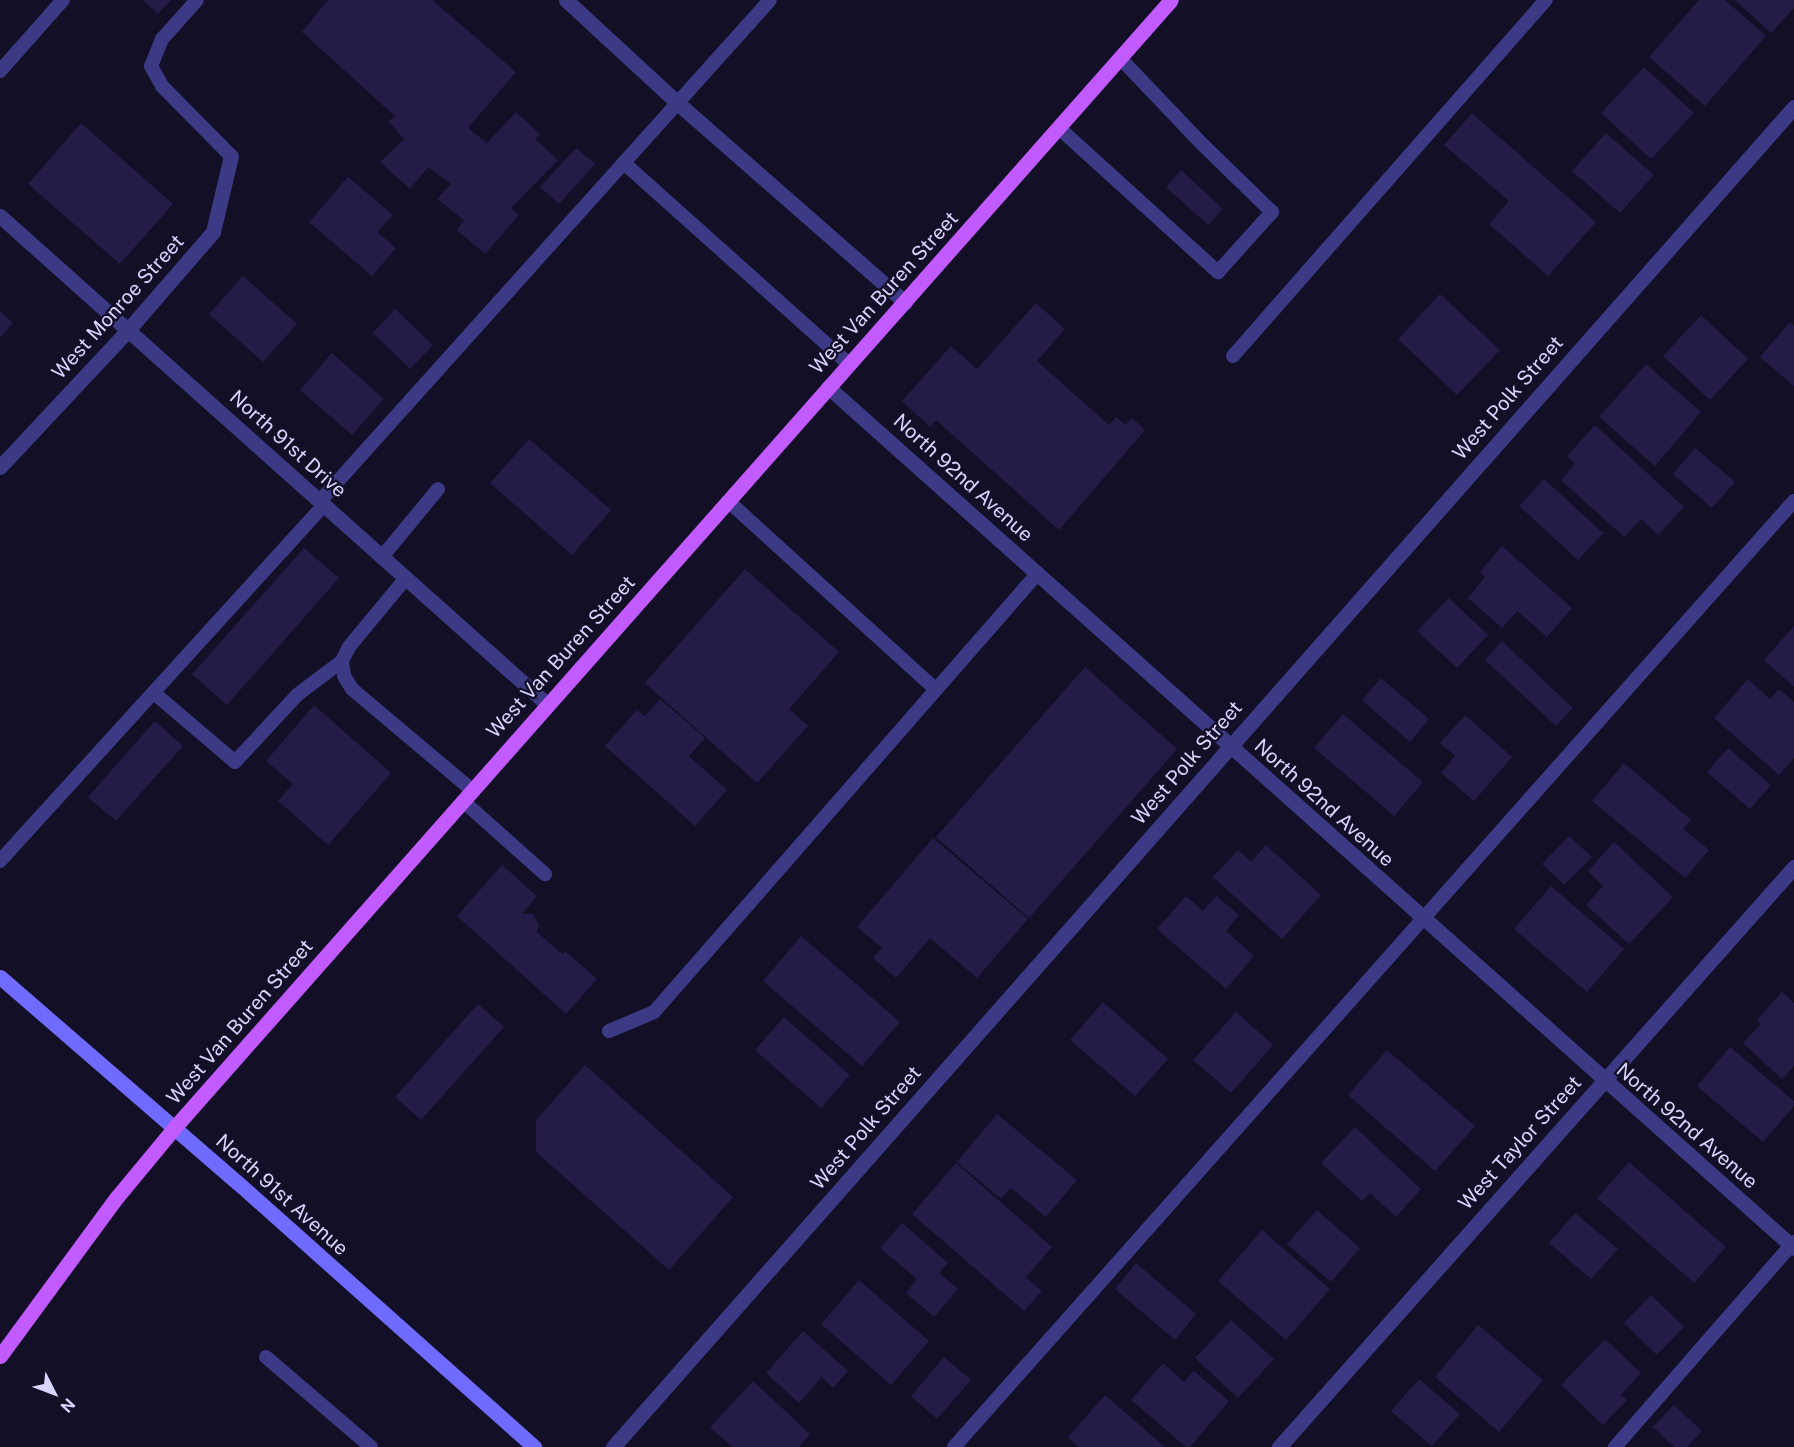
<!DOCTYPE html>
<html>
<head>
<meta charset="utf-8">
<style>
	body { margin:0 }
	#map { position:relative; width:1794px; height:1447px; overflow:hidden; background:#130f26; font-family:"Public Sans",sans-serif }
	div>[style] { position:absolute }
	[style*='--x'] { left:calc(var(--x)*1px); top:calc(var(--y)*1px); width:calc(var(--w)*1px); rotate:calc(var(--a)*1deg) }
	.building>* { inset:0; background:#241b47 }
	.service>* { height:14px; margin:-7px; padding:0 7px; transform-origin:7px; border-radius:7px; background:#3d3a85 }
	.minor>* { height:15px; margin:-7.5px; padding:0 7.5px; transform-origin:7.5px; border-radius:7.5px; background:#3d3a85 }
	.secondary>* { height:15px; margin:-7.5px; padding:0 7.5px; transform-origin:7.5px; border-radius:7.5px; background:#6f6bff }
	.primary>* { height:15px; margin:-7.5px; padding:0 7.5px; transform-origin:7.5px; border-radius:7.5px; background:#c25bff }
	span { translate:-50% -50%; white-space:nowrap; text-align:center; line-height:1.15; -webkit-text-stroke:4.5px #130f26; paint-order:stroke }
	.street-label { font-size:20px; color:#d9d4ff }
	.north { position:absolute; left:24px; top:1363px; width:60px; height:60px; -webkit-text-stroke:4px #130f26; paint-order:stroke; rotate:132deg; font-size:16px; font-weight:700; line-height:24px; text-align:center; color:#d9d4ff }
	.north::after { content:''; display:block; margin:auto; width:21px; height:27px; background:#d9d4ff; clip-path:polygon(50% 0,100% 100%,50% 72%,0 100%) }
</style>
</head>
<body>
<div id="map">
	<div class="building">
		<i style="clip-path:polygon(143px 0,171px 0,158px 14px)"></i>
		<i style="clip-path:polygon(328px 0,432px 0,516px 72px,468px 128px,487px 143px,516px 112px,540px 134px,535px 139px,558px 160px,511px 208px,519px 215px,485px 254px,457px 230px,464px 220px,437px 199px,451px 184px,428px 167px,410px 189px,380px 162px,404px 139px,388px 121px,396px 117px,302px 32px)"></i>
		<i style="clip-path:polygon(1699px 0,1725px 0,1766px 36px,1705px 106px,1649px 57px)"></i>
		<i style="clip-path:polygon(1735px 0,1794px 0,1794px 8px,1771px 33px)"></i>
		<i style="clip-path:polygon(1644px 67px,1694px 113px,1651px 159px,1601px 113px)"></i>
		<i style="clip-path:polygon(1472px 113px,1596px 222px,1548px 276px,1489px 224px,1509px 201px,1444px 145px)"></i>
		<i style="clip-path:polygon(81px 123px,173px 204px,120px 264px,28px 184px)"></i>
		<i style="clip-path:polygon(1606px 133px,1654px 175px,1620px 213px,1572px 171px)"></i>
		<i style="clip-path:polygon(576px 148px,595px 164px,559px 204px,540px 187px)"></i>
		<i style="clip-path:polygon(1181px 170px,1223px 209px,1208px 225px,1166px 187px)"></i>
		<i style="clip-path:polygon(348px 177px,393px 215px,377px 232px,396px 248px,372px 276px,309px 222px)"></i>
		<i style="clip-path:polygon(243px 276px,297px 324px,263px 362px,209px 314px)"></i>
		<i style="clip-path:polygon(1440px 294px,1500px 350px,1457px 395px,1398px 339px)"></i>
		<i style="clip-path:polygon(1036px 303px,1065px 329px,1037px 361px,1109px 425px,1116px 417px,1126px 425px,1132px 418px,1145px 430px,1059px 530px,936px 420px,930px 427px,902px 401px,951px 346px,977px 369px)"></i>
		<i style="clip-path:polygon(395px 309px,433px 345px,410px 369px,373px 333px)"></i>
		<i style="clip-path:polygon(0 311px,13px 323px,0 338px)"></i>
		<i style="clip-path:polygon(1701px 315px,1748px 359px,1710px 400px,1663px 356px)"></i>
		<i style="clip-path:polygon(1790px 322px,1794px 326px,1794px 386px,1760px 357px)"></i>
		<i style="clip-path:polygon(332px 353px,384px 399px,352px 435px,300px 390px)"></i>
		<i style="clip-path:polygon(1646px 364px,1701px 412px,1655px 466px,1599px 417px)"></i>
		<i style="clip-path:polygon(1595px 425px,1684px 507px,1658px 535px,1641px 519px,1624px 537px,1561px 480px,1575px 464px,1567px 456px)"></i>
		<i style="clip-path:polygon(529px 439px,611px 510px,572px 555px,490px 483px)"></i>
		<i style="clip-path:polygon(1695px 448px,1735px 482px,1712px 508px,1673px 474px)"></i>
		<i style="clip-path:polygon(1544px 479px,1603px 533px,1578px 560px,1519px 506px)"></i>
		<i style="clip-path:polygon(1502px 546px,1572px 608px,1547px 637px,1517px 611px,1502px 628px,1468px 598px,1485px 577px,1480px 572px)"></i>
		<i style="clip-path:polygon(304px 548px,339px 578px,227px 705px,192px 674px)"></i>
		<i style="clip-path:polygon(745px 569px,839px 652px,789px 709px,808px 726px,757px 783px,645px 683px)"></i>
		<i style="clip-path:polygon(1449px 598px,1488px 635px,1457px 668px,1417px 631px)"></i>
		<i style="clip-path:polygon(1794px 626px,1794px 687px,1764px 660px)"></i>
		<i style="clip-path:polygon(1502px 641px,1573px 708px,1556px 726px,1485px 660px)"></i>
		<i style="clip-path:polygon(1085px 667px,1177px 749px,1029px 918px,936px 837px)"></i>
		<i style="clip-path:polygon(1381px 678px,1429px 719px,1410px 742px,1362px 700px)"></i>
		<i style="clip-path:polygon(1748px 679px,1770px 699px,1779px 689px,1794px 702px,1794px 758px,1779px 775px,1714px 718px)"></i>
		<i style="clip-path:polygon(660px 699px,705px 738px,689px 756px,727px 790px,695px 826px,605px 746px,637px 710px,645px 716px)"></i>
		<i style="clip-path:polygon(314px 705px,391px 773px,328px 845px,278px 801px,293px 784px,266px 761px)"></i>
		<i style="clip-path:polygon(1343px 714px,1423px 782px,1394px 816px,1314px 748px)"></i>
		<i style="clip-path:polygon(1465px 715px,1512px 757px,1474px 801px,1441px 773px,1455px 756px,1440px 743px)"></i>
		<i style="clip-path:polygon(155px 721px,183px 746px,116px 821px,88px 797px)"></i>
		<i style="clip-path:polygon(1728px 748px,1771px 785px,1750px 809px,1707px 772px)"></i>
		<i style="clip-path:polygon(1624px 763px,1691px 820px,1683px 829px,1709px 850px,1685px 878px,1592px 801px)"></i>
		<i style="clip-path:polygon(1569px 836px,1592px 857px,1564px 885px,1542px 864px)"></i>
		<i style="clip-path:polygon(933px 838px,1028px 919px,977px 978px,930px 938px,896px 978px,873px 958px,882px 948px,857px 927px)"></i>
		<i style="clip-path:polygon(1614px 842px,1673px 897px,1629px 944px,1586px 905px,1603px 886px,1588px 871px)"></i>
		<i style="clip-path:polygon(1266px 845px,1321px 895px,1282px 939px,1213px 877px,1238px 850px,1251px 862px)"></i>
		<i style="clip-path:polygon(502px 865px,537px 896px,522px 914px,533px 914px,539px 925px,537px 932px,562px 954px,565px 951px,597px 979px,566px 1014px,457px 916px)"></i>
		<i style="clip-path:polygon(1551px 886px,1624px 949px,1587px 992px,1514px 929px)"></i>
		<i style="clip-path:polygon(1186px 896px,1203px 911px,1216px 896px,1239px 915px,1226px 931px,1254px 956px,1226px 989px,1157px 929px)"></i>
		<i style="clip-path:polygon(801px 936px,900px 1022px,862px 1066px,763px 981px)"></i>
		<i style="clip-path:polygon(1782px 992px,1794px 1003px,1794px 1066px,1782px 1079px,1743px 1043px,1761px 1024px,1757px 1020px)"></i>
		<i style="clip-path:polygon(1103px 1002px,1168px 1059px,1135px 1096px,1070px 1040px)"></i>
		<i style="clip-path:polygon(478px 1004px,504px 1027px,421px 1120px,395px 1097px)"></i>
		<i style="clip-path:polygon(1236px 1012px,1273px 1045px,1231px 1093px,1193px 1060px)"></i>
		<i style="clip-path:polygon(784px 1017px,850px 1075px,821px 1108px,755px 1050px)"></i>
		<i style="clip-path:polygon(1730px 1047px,1794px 1101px,1794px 1106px,1763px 1142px,1697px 1086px)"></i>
		<i style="clip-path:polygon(1387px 1050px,1475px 1126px,1435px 1171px,1348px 1095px)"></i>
		<i style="clip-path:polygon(585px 1065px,733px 1197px,669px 1270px,536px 1152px,536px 1120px)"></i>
		<i style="clip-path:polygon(997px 1114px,1077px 1180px,1046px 1217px,1011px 1188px,1001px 1199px,957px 1162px)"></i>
		<i style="clip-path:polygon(1355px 1127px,1421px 1189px,1396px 1217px,1370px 1193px,1362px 1201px,1321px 1163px)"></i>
		<i style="clip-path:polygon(1629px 1162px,1726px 1247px,1694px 1283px,1597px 1198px)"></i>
		<i style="clip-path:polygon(956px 1163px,1052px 1247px,1026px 1277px,1042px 1291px,1024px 1311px,912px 1214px)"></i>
		<i style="clip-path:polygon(1317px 1210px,1360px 1248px,1331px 1282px,1287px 1244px)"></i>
		<i style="clip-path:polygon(1575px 1213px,1618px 1249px,1591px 1279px,1549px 1243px)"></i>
		<i style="clip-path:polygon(902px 1223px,948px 1263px,939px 1273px,958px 1289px,934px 1317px,906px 1293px,917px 1279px,880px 1248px)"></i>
		<i style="clip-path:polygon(1262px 1230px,1330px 1289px,1286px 1340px,1218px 1281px)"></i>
		<i style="clip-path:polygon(1136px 1263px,1196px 1314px,1175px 1340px,1115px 1289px)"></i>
		<i style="clip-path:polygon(859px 1280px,929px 1341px,891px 1385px,821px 1324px)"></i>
		<i style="clip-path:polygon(1651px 1295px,1684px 1327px,1657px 1355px,1624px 1323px)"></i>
		<i style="clip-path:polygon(1231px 1320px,1274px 1359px,1238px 1398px,1195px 1358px)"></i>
		<i style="clip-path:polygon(1478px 1325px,1543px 1380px,1499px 1432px,1435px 1377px)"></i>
		<i style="clip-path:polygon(803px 1331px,848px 1371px,833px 1388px,822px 1377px,799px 1403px,766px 1373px)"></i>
		<i style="clip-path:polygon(1605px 1339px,1641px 1373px,1621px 1395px,1627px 1400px,1603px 1425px,1561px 1385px)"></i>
		<i style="clip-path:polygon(944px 1357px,971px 1380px,937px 1419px,911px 1396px)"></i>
		<i style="clip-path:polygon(1163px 1363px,1184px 1382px,1194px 1371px,1229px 1401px,1190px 1447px,1186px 1447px,1131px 1400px)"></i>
		<i style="clip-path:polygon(1419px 1379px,1460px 1414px,1432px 1446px,1391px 1411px)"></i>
		<i style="clip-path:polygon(753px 1381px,810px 1434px,799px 1447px,732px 1447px,710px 1427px)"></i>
		<i style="clip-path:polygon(1105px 1395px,1165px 1447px,1079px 1447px,1068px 1437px)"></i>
		<i style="clip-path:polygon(1674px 1405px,1702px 1431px,1687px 1447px,1674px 1447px,1653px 1427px)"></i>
	</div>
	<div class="service">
		<i style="--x:197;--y:0;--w:52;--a:131.9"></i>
		<i style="--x:162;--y:39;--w:29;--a:112"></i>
		<i style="--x:151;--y:66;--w:23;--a:61"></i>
		<i style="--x:162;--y:86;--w:98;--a:45.4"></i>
		<i style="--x:0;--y:71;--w:95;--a:-48.4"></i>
		<i style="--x:1059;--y:128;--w:215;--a:42.2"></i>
		<i style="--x:1218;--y:272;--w:81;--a:-48"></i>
		<i style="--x:1272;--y:212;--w:99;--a:-135.8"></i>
		<i style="--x:1201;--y:143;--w:117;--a:-133.6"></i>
		<i style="--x:624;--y:163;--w:302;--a:41.8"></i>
		<i style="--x:1233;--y:356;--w:474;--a:-48.7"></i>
		<i style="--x:320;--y:501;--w:673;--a:-48.07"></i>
		<i style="--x:728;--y:501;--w:280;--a:42.2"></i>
		<i style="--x:382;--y:557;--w:88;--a:-50.5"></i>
		<i style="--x:406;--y:578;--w:89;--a:129.6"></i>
		<i style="--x:349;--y:647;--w:16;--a:117"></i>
		<i style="--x:342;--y:661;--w:15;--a:82"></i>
		<i style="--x:344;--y:676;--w:15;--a:58"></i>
		<i style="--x:352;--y:689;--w:157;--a:40.1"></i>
		<i style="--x:154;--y:693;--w:106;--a:40.4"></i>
		<i style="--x:235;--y:762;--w:91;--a:-47.2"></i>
		<i style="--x:297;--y:695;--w:56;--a:-37.1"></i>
		<i style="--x:463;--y:801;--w:110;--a:41.7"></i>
		<i style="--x:0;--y:861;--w:481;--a:-47.7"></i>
		<i style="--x:609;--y:1031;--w:49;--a:-22.9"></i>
		<i style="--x:654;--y:1012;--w:583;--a:-48.82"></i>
		<i style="--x:266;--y:1357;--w:138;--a:40.6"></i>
		<i style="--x:954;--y:1447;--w:1265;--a:-48.4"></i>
		<i style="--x:1615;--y:1447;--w:272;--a:-48.9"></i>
	</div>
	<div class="minor">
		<i style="--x:566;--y:0;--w:156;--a:42.7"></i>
		<i style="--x:681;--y:106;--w:298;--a:41.2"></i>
		<i style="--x:0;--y:216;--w:733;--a:41.74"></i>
		<i style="--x:828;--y:387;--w:1294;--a:41.71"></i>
		<i style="--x:0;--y:467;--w:187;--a:-46.9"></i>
		<i style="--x:128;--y:330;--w:130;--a:-49.1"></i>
		<i style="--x:213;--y:232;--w:78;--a:-76.7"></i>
		<i style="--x:613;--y:1447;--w:1786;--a:-48.61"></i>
		<i style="--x:1279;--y:1447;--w:776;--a:-48.4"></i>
	</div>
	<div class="secondary">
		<i style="--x:0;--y:977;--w:315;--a:40.9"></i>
		<i style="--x:238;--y:1183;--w:397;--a:41.7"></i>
	</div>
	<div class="primary">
		<i style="--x:0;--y:1356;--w:197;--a:-53.7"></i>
		<i style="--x:117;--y:1197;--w:89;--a:-50.4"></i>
		<i style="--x:174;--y:1128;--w:1505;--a:-48.53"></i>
	</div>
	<div class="street-label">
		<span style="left:884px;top:293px;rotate:-48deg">West Van Buren Street</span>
		<span style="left:118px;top:307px;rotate:-48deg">West Monroe Street</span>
		<span style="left:1508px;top:398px;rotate:-49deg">West Polk Street</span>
		<span style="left:288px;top:444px;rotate:42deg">North 91st Drive</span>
		<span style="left:963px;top:478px;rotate:42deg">North 92nd Avenue</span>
		<span style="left:561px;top:657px;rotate:-48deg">West Van Buren Street</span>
		<span style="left:1187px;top:763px;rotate:-49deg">West Polk Street</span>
		<span style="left:1324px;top:803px;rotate:42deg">North 92nd Avenue</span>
		<span style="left:240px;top:1022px;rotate:-49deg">West Van Buren Street</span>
		<span style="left:1687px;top:1126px;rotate:41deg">North 92nd Avenue</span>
		<span style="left:866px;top:1128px;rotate:-49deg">West Polk Street</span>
		<span style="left:1520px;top:1143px;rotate:-48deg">West Taylor Street</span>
		<span style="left:282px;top:1195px;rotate:42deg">North 91st Avenue</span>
	</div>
	<div class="north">N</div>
</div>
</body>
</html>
